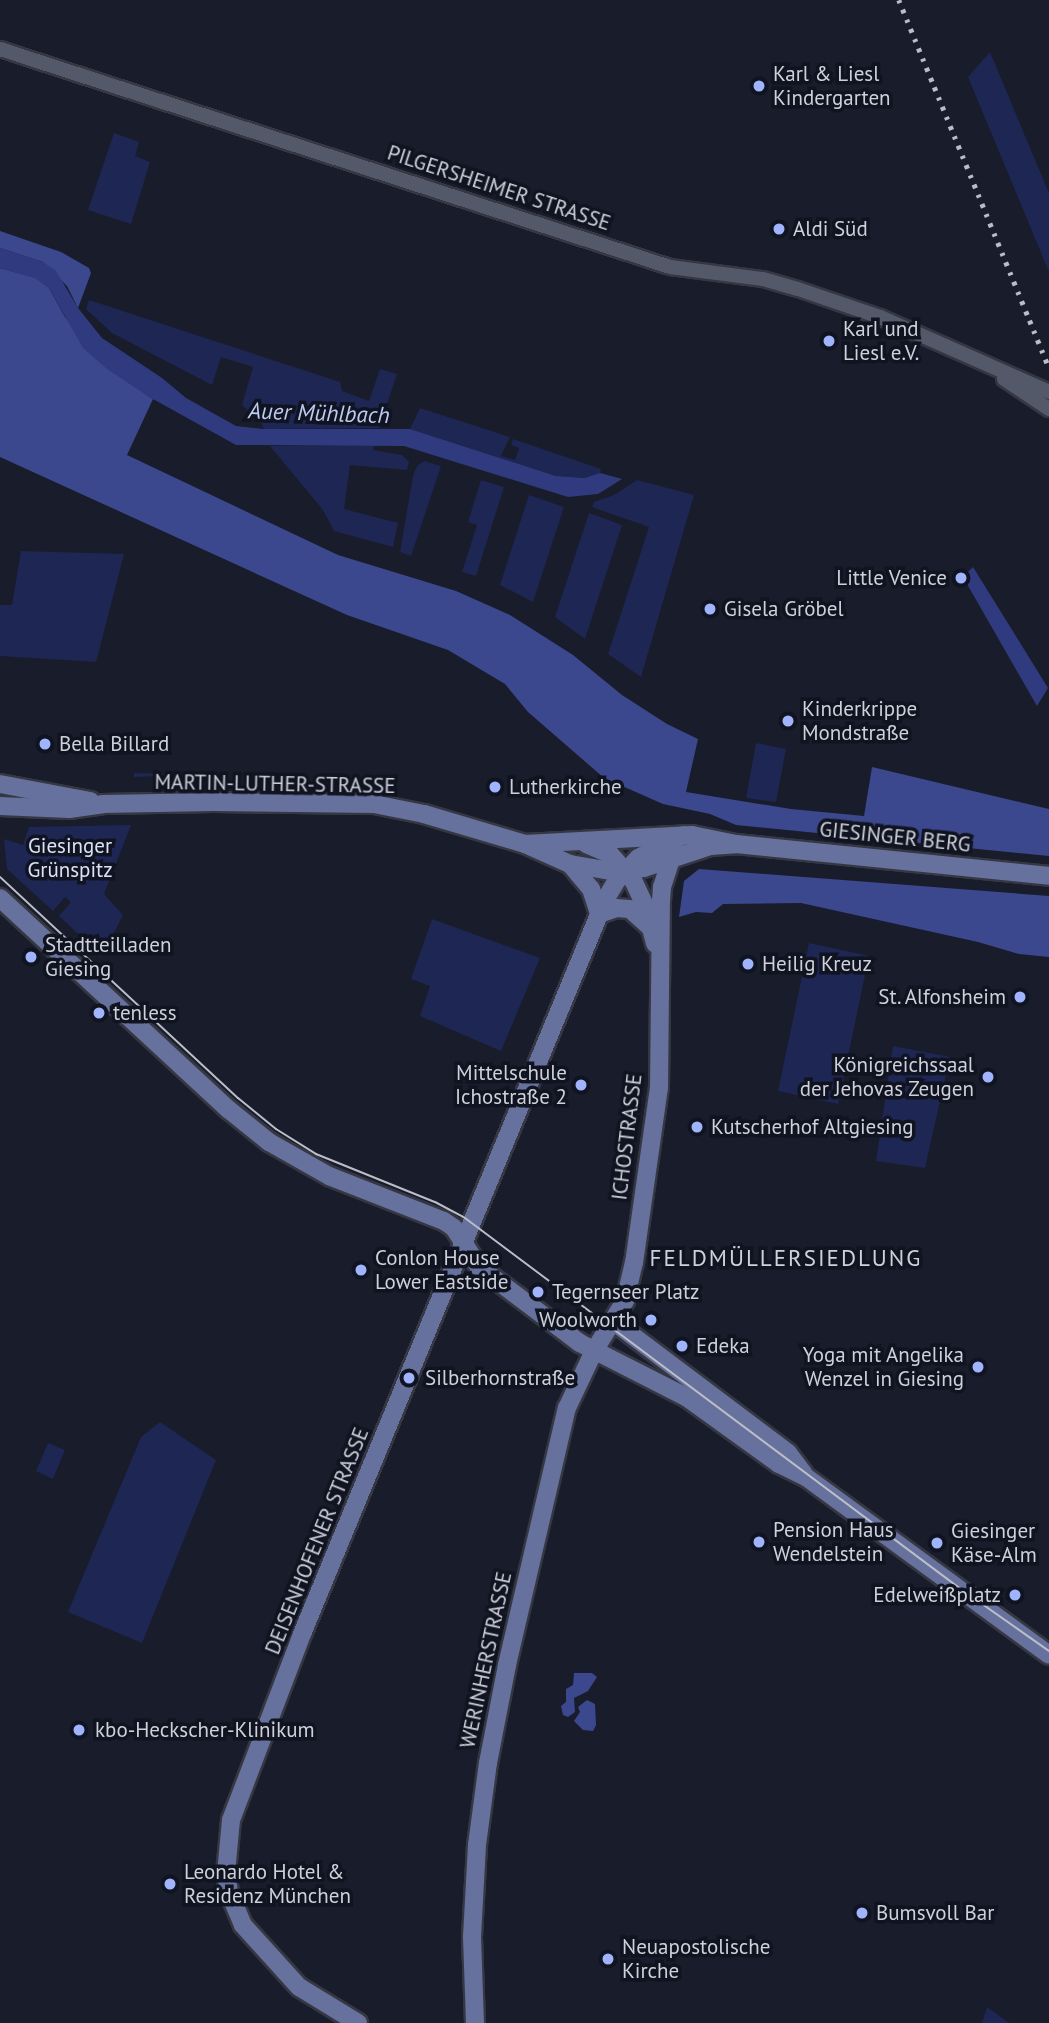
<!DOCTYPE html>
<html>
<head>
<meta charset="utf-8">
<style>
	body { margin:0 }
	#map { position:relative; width:1049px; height:2023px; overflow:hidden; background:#191c2a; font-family:"PT Sans",sans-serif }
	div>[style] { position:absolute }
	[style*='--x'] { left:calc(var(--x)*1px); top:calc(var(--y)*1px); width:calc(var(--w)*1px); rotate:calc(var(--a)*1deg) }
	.green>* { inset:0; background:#1e2654 }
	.forest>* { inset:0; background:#3b488d }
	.water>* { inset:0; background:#303b7f }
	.roads { filter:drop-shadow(2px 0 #353742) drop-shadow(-2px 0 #353742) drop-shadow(0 2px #353742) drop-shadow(0 -2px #353742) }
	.minor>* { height:14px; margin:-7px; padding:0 7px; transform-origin:7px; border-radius:7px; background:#545969 }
	.major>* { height:18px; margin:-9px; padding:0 9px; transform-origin:9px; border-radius:9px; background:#66719d }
	.tram>* { height:2px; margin:-1px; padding:0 1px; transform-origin:1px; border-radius:1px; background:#bbbec8 }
	.rail>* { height:4.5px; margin-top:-2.25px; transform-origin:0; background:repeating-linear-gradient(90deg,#bbbec8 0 3.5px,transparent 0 10.5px) }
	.dots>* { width:19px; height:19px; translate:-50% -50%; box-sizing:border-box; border:4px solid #101320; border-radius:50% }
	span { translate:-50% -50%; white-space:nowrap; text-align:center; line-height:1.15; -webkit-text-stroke:7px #101320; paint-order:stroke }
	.poi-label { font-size:21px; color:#ced1da }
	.left { translate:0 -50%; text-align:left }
	.right { translate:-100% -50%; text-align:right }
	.street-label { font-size:21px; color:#ced1da }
	.park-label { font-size:21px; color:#dbe1f6 }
	.water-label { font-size:23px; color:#bfcaf2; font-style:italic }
	.neighbourhood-label { font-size:23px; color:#ced1da; letter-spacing:2px }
</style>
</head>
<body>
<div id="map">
	<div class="green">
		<i style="clip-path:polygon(990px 52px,1049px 193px,1049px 272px,968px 77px)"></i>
		<i style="clip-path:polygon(114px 133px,139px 142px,135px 156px,150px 162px,131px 224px,88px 210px)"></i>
		<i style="clip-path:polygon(89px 300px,340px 382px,342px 391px,369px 401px,380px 369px,397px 374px,379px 428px,264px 429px,260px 420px,242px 405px,253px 367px,221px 357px,212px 385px,112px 333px,86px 309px)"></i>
		<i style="clip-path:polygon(420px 408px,510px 437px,501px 456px,515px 460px,519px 448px,511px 445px,513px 439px,601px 469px,600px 473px,584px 478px,556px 476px,410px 429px)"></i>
		<i style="clip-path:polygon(374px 445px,373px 450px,402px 455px,409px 462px,407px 470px,350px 465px,344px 509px,398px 523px,393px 547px,334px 531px,323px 510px,270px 446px)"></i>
		<i style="clip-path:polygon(424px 461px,441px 466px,411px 556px,400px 552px,413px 476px,417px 466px)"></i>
		<i style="clip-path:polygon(481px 480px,504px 487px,476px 576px,462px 572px,477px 525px,468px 522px)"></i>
		<i style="clip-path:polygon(637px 480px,694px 495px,641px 677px,608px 654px,649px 527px,592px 507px,594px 502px,614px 495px)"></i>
		<i style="clip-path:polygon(529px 495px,564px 507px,533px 602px,500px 585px)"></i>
		<i style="clip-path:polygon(589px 513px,622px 525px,585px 639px,555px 617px)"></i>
		<i style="clip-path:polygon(21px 551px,124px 554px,96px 662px,0 656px,0 605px,12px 605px)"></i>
		<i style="clip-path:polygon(756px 743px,786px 749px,776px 802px,746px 798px)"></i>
		<i style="clip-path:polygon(134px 773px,168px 774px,205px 774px,134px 777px)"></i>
		<i style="clip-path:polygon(131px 825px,104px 894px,123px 915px,102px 956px,59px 916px,71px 902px,65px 897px,53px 911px,7px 869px,4px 839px,23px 845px,29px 827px)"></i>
		<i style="clip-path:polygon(432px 919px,540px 958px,501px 1051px,420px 1016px,430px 986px,411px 979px)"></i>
		<i style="clip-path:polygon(809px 943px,869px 956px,838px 1104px,778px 1091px)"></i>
		<i style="clip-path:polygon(893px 1046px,950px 1057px,925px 1168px,876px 1161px)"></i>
		<i style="clip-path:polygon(160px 1422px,216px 1460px,142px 1643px,68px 1612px,141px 1437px)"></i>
		<i style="clip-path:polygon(48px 1443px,65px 1450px,53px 1479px,36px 1471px)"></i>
		<i style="clip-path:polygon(987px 2007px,1009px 2023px,982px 2023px)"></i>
	</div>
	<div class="forest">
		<i style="clip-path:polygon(0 231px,61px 252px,89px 268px,91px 273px,78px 308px,67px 286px,43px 262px,0 248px)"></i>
		<i style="clip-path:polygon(0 268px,36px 278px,49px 288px,65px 317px,108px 369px,153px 399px,127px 455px,338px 555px,456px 591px,510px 615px,573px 655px,622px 695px,667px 724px,698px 739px,686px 792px,791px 809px,864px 816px,872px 767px,1049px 809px,1049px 856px,736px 825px,710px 814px,663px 804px,604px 778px,528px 712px,505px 684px,448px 650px,347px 615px,0 457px)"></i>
		<i style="clip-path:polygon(699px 869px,1049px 896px,1049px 957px,1019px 954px,978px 942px,801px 903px,723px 904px,712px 913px,696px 912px,679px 917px,684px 881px)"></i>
		<i style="clip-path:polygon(574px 1673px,592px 1673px,597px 1677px,588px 1691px,574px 1698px,575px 1712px,568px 1717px,563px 1715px,561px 1706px,566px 1702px,566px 1689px,573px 1685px)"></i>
		<i style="clip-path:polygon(587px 1700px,595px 1704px,596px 1725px,593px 1731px,583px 1730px,574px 1721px,580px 1712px,578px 1707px)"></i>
	</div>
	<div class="water">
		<i style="clip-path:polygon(0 248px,43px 262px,56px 271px,78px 308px,102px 338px,162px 378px,186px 398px,236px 426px,264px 429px,410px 429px,556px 476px,584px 478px,600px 473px,622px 479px,598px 494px,568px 497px,404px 446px,236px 445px,153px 399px,107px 369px,83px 348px,49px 288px,35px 278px,0 268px)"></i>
		<i style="clip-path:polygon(973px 567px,1048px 688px,1037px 706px,963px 577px)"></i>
	</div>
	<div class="roads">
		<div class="minor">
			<i style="--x:0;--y:49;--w:705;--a:18.02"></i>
			<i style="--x:670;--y:267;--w:94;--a:7.4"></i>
			<i style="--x:763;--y:279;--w:36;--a:16"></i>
			<i style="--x:798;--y:289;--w:87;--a:18.9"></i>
			<i style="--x:880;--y:317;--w:185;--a:23.9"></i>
			<i style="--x:1004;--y:379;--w:54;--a:33.7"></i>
		</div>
		<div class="major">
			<i style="--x:0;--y:784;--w:92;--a:10.7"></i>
			<i style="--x:0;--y:806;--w:69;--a:2.5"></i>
			<i style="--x:69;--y:809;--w:34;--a:-8"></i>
			<i style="--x:103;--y:804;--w:110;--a:-1"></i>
			<i style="--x:213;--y:802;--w:161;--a:0.7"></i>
			<i style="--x:374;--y:804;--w:51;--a:11.3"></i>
			<i style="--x:424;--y:814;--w:105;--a:16.5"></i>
			<i style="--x:525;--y:844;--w:49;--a:24"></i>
			<i style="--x:570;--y:864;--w:42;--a:9.7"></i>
			<i style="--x:611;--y:871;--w:33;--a:-5"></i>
			<i style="--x:644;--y:868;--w:70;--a:-18.4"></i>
			<i style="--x:710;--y:846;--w:26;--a:-4"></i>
			<i style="--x:525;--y:844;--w:167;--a:-3.1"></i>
			<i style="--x:692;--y:835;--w:45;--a:11.6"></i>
			<i style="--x:736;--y:844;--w:315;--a:5.8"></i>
			<i style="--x:586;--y:844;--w:26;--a:23"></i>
			<i style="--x:610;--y:854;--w:35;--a:49"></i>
			<i style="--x:633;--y:880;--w:29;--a:65"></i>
			<i style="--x:645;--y:906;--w:39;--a:75"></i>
			<i style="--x:570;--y:864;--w:33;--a:50"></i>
			<i style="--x:591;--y:889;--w:26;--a:72"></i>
			<i style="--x:0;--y:898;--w:311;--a:42.8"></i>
			<i style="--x:228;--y:1109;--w:53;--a:38.8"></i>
			<i style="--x:269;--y:1142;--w:69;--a:29.5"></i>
			<i style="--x:329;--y:1176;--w:123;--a:21.4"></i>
			<i style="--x:444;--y:1221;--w:12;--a:35"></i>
			<i style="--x:454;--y:1228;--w:46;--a:57.3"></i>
			<i style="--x:479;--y:1267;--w:126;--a:37"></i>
			<i style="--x:580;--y:1343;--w:119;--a:27"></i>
			<i style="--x:686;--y:1397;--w:115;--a:35.8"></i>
			<i style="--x:779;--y:1464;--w:30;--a:26"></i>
			<i style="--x:806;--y:1477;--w:301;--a:36.2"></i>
			<i style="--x:599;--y:914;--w:18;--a:-19"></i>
			<i style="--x:616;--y:908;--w:14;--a:4"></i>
			<i style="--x:630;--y:909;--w:25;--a:42"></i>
			<i style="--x:613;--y:1321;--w:219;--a:37"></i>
			<i style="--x:788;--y:1453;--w:26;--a:53"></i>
			<i style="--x:358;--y:2023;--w:69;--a:-148.6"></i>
			<i style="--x:299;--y:1987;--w:84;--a:-132.1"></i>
			<i style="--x:243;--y:1925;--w:36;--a:-113"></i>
			<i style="--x:229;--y:1892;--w:19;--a:-99"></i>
			<i style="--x:226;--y:1873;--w:53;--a:-84.6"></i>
			<i style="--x:231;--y:1820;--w:199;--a:-69.1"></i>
			<i style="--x:302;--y:1634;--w:794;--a:-67.57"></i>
			<i style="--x:605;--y:900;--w:23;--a:-59"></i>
			<i style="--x:617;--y:880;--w:30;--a:-46"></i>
			<i style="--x:638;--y:858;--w:51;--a:-26.6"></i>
			<i style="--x:475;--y:2023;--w:86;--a:-92"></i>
			<i style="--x:472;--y:1937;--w:92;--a:-86.9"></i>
			<i style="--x:477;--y:1845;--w:83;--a:-82.4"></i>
			<i style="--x:488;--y:1763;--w:100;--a:-79"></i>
			<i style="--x:507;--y:1665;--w:264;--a:-76.9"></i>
			<i style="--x:567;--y:1408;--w:63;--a:-64.7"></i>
			<i style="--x:594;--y:1351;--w:59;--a:-58.2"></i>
			<i style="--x:625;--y:1301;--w:39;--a:-77"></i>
			<i style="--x:634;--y:1263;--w:177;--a:-81.9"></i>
			<i style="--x:659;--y:1088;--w:187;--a:-89.4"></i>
			<i style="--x:661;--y:901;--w:14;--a:-86"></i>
			<i style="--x:662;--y:887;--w:29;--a:-72"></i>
		</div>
	</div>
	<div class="tram">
		<i style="--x:0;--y:877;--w:325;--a:42.9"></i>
		<i style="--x:238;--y:1098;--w:49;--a:39.2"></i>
		<i style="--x:276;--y:1129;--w:47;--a:32"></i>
		<i style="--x:316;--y:1154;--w:128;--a:22"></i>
		<i style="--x:435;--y:1202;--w:34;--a:28"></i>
		<i style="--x:465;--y:1218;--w:616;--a:36.81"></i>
		<i style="--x:958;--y:1587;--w:111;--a:35.1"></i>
	</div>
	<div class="rail">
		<i style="--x:899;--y:0;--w:396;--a:67.8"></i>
	</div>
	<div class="dots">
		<i style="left:759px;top:86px;background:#a0b3fd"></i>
		<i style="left:779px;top:229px;background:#a0b3fd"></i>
		<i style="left:829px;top:341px;background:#a0b3fd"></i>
		<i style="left:961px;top:578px;background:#a0b3fd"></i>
		<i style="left:710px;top:609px;background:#a0b3fd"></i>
		<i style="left:788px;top:721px;background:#a0b3fd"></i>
		<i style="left:45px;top:744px;background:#a0b3fd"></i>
		<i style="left:495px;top:787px;background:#a0b3fd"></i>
		<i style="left:31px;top:957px;background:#a0b3fd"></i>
		<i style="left:748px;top:964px;background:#a0b3fd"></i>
		<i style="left:1020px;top:997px;background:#a0b3fd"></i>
		<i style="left:99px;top:1013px;background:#a0b3fd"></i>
		<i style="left:988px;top:1077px;background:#a0b3fd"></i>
		<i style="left:581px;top:1085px;background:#a0b3fd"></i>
		<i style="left:697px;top:1127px;background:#a0b3fd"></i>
		<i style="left:361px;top:1270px;background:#a0b3fd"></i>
		<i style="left:538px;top:1292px;background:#a0b3fd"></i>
		<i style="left:651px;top:1320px;background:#a0b3fd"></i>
		<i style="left:682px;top:1346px;background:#a0b3fd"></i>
		<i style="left:978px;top:1367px;background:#a0b3fd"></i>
		<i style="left:409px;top:1378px;background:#a0b3fd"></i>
		<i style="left:759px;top:1542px;background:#a0b3fd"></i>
		<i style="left:937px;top:1543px;background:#a0b3fd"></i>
		<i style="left:1015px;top:1595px;background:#a0b3fd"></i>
		<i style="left:79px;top:1730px;background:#a0b3fd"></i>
		<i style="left:170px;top:1884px;background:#a0b3fd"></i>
		<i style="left:862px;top:1913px;background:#a0b3fd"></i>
		<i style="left:608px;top:1959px;background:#a0b3fd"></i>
	</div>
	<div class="poi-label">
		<span class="left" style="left:773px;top:86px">Karl &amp; Liesl<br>Kindergarten</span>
		<span class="left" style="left:793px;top:229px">Aldi Süd</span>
		<span class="left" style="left:843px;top:341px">Karl und<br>Liesl e.V.</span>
		<span class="right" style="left:947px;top:578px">Little Venice</span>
		<span class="left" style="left:724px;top:609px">Gisela Gröbel</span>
		<span class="left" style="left:802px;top:721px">Kinderkrippe<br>Mondstraße</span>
		<span class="left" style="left:59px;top:744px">Bella Billard</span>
		<span class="left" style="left:509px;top:787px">Lutherkirche</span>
		<span class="left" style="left:45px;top:957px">Stadtteilladen<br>Giesing</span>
		<span class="left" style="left:762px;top:964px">Heilig Kreuz</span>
		<span class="right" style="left:1006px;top:997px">St. Alfonsheim</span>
		<span class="left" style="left:113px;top:1013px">tenless</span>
		<span class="right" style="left:974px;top:1077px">Königreichssaal<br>der Jehovas Zeugen</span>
		<span class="right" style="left:567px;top:1085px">Mittelschule<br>Ichostraße 2</span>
		<span class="left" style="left:711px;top:1127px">Kutscherhof Altgiesing</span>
		<span class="left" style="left:375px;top:1270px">Conlon House<br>Lower Eastside</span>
		<span class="left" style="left:552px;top:1292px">Tegernseer Platz</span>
		<span class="right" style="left:637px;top:1320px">Woolworth</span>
		<span class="left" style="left:696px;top:1346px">Edeka</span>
		<span class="right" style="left:964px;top:1367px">Yoga mit Angelika<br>Wenzel in Giesing</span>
		<span class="left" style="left:425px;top:1378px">Silberhornstraße</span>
		<span class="left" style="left:773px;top:1542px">Pension Haus<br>Wendelstein</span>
		<span class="left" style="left:951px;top:1543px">Giesinger<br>Käse-Alm</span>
		<span class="right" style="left:1001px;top:1595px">Edelweißplatz</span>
		<span class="left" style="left:95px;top:1730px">kbo-Heckscher-Klinikum</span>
		<span class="left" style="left:184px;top:1884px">Leonardo Hotel &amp;<br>Residenz München</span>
		<span class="left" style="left:876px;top:1913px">Bumsvoll Bar</span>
		<span class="left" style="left:622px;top:1959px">Neuapostolische<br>Kirche</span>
	</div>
	<div class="street-label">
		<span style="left:499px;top:188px;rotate:18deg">PILGERSHEIMER STRASSE</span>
		<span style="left:275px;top:784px;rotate:1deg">MARTIN-LUTHER-STRASSE</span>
		<span style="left:895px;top:837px;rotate:6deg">GIESINGER BERG</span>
		<span style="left:627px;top:1137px;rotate:-83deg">ICHOSTRASSE</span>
		<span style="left:317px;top:1541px;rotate:-68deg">DEISENHOFENER STRASSE</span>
		<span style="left:486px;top:1660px;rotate:-78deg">WERINHERSTRASSE</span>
	</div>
	<div class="park-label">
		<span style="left:70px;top:858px">Giesinger<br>Grünspitz</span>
	</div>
	<div class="water-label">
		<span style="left:319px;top:413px;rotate:2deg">Auer Mühlbach</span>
	</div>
	<div class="neighbourhood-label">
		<span style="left:786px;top:1258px">FELDMÜLLERSIEDLUNG</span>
	</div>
</div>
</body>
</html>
